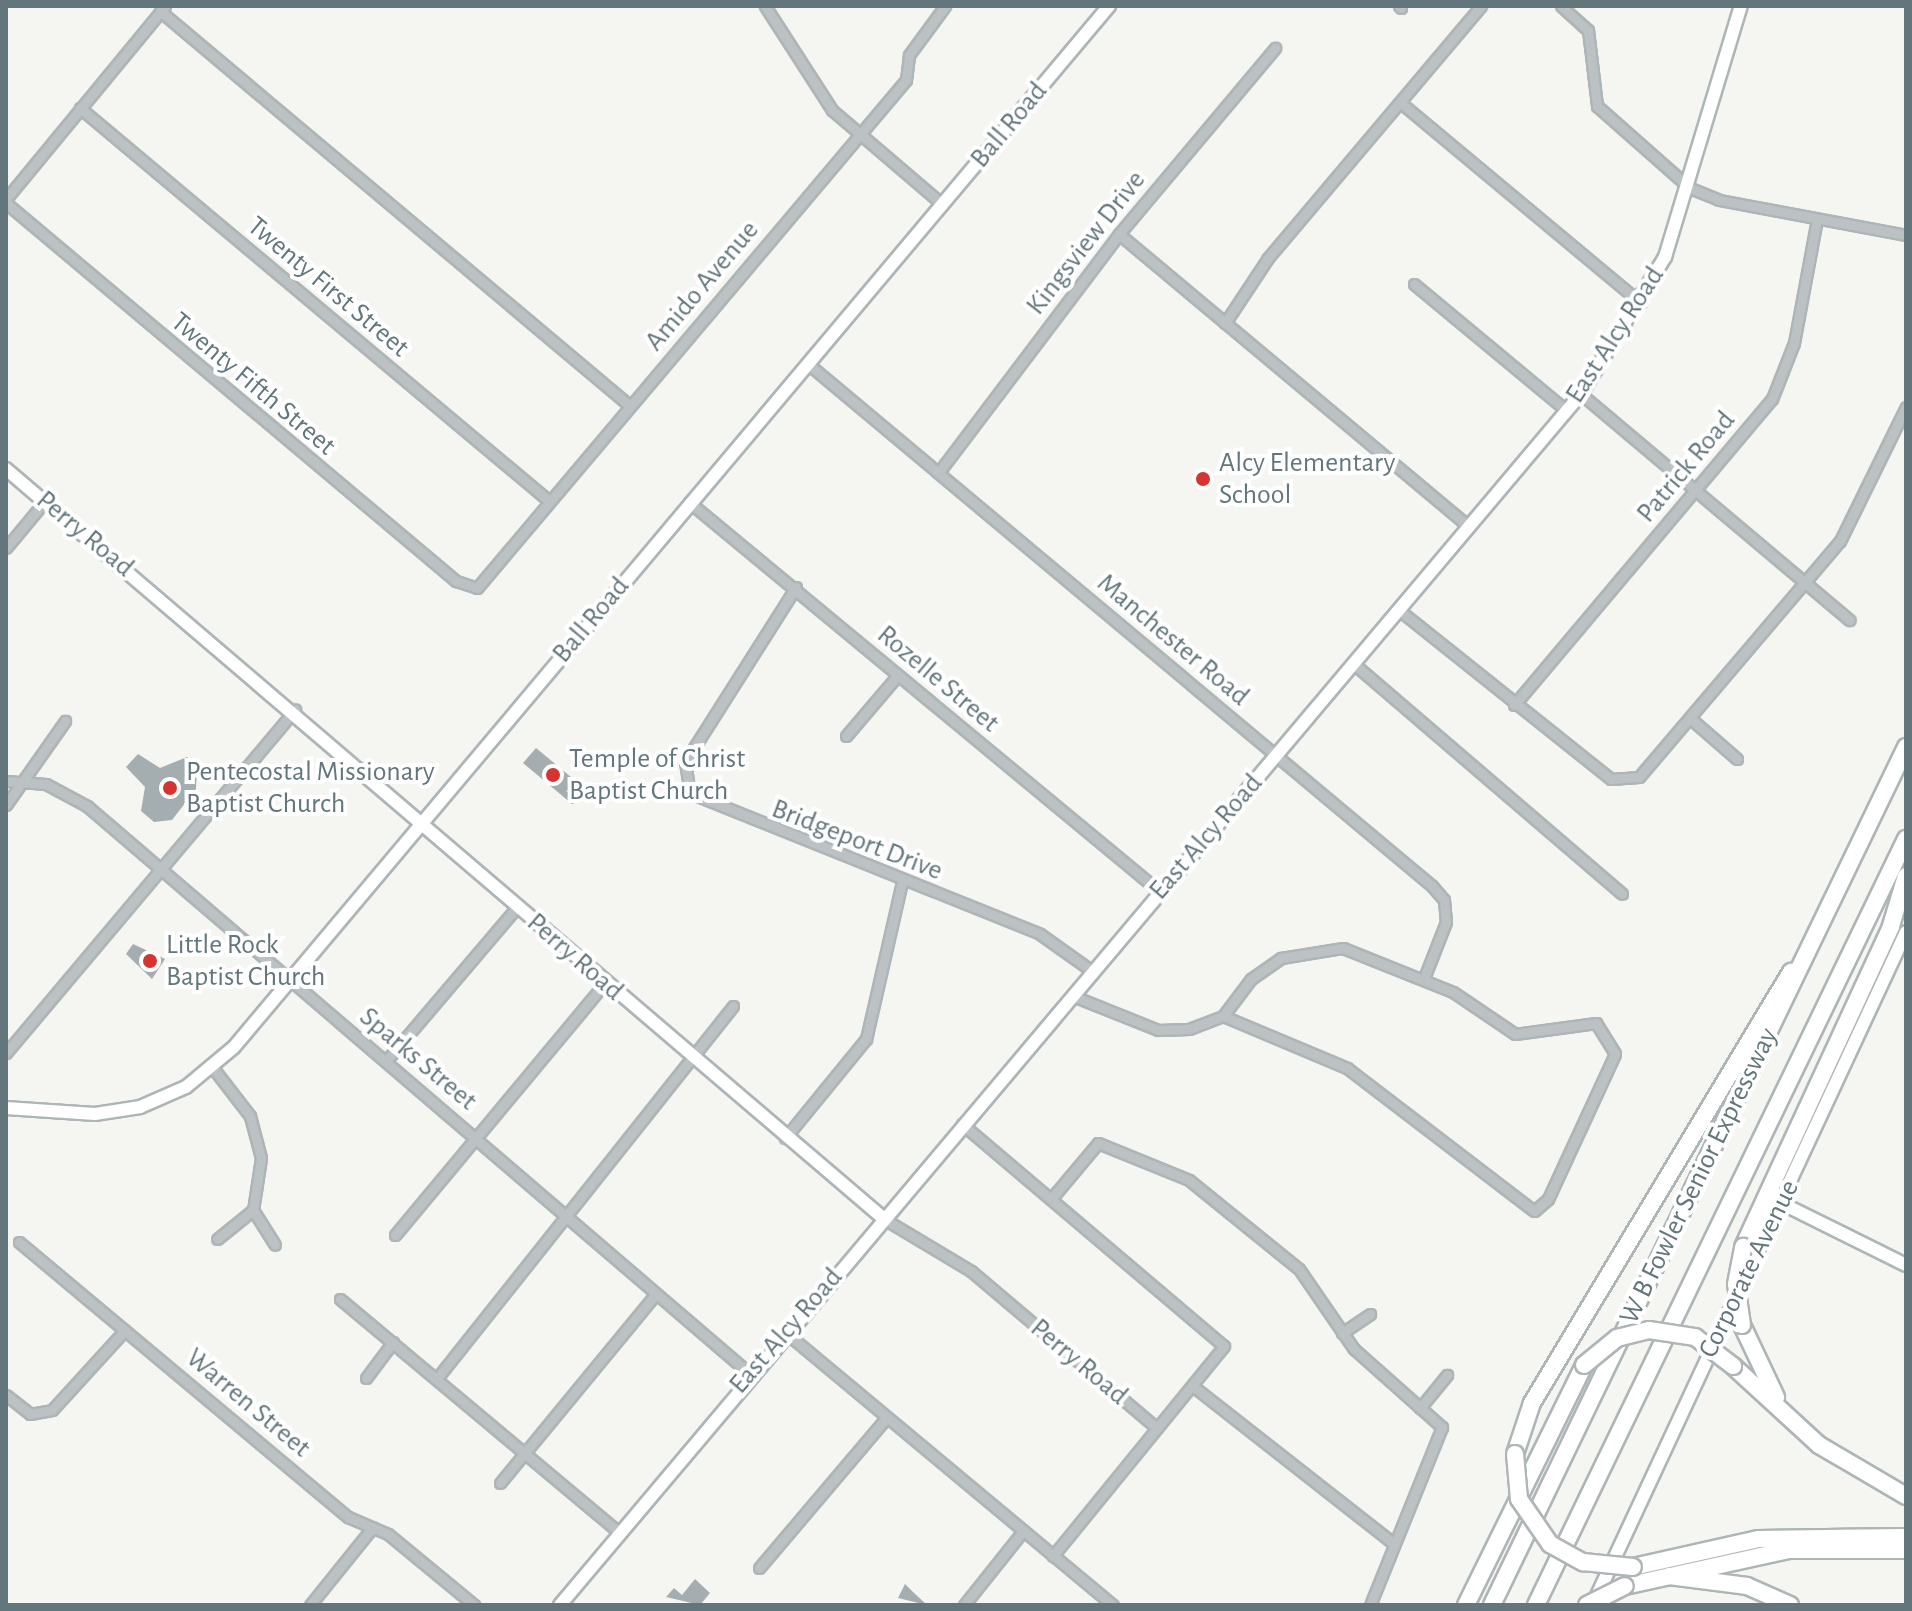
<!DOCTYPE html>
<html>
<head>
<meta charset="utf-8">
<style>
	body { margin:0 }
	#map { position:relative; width:1912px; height:1611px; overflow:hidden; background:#f5f5f2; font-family:"Alegreya Sans",sans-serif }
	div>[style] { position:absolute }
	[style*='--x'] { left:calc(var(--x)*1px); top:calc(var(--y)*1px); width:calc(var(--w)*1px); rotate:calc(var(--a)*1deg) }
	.building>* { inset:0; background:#a4aeb1 }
	.roads { filter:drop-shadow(2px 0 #adb5b7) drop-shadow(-2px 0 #adb5b7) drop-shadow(0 2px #adb5b7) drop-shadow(0 -2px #adb5b7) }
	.street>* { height:9px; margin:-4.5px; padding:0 4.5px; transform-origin:4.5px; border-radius:4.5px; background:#bcc2c4 }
	.secondary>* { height:12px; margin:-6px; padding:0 6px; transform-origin:6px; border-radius:6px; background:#fff }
	.highway>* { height:16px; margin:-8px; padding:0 8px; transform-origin:8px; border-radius:8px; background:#fff }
	.bridges { filter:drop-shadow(2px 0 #b0b5b7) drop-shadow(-2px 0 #b0b5b7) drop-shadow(0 2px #b0b5b7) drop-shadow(0 -2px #b0b5b7) }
	.highway-bridge>* { height:16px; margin:-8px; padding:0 8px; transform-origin:8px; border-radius:8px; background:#fff }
	.dots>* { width:22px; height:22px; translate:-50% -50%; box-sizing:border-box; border:4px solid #fff; border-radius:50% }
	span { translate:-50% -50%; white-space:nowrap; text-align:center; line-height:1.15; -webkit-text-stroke:8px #fff; paint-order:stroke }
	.street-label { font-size:28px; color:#62767b }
	.poi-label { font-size:28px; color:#62767b }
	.left { translate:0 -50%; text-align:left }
	.frame { position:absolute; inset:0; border:8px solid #62767b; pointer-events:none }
</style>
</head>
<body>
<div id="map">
	<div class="building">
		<i style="clip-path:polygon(536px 748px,589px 792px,583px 800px,572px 804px,523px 763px)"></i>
		<i style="clip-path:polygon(138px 754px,160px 768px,187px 757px,197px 765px,196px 789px,172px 820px,154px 822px,141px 811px,145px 787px,126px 767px)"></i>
		<i style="clip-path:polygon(133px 944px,165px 959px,152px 979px,126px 954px)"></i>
		<i style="clip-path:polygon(695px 1579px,710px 1593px,700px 1605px,666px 1597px,674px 1588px,682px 1595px)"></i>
		<i style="clip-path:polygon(905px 1584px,913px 1592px,927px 1605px,898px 1598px)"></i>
	</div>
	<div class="roads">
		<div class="street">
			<i style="--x:765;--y:6;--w:124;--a:57.2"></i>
			<i style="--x:832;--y:110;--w:145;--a:40.5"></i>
			<i style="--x:1399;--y:6;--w:3;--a:45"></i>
			<i style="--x:1561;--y:6;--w:36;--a:42"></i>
			<i style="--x:1588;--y:30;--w:77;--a:83.2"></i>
			<i style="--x:1597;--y:106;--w:124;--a:41.4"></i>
			<i style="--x:1690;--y:188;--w:31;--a:22"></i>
			<i style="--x:1719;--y:200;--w:190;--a:10.6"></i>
			<i style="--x:160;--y:11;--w:614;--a:40.04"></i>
			<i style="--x:1401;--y:103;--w:312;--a:39.8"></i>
			<i style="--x:80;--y:108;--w:610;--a:39.95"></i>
			<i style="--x:6;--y:199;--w:250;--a:-50.5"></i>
			<i style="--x:6;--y:203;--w:588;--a:40.03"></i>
			<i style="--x:456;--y:581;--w:22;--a:18"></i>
			<i style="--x:477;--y:588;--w:665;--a:-49.82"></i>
			<i style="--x:906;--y:80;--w:25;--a:-83"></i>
			<i style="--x:909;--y:55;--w:61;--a:-53.7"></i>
			<i style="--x:1119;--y:234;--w:456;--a:39.9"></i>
			<i style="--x:1414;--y:284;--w:199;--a:39.7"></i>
			<i style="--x:1225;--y:323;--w:78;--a:-56.5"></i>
			<i style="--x:1268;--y:258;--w:330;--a:-49.8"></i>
			<i style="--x:807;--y:363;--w:815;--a:39.92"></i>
			<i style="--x:1432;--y:886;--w:18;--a:49"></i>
			<i style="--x:1444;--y:900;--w:22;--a:85"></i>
			<i style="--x:1446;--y:922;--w:60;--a:111.4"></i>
			<i style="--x:1581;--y:394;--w:351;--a:40.1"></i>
			<i style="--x:939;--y:472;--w:298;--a:-52.9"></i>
			<i style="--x:1119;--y:234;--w:243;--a:-50"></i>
			<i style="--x:689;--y:502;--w:610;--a:39.61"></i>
			<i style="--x:6;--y:548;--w:61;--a:-50.3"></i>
			<i style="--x:796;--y:587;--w:207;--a:122.4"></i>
			<i style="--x:685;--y:762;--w:31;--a:81"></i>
			<i style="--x:690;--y:793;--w:377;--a:21.9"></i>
			<i style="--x:1040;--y:934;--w:64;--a:35.4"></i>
			<i style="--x:1399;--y:610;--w:271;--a:38.6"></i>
			<i style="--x:1611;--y:779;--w:28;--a:-4"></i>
			<i style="--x:1639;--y:777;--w:310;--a:-49.6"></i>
			<i style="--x:1840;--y:541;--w:149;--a:-63.8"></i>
			<i style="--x:1354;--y:664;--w:353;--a:40.6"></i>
			<i style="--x:1514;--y:705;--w:400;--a:-49.9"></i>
			<i style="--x:1772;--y:399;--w:60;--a:-68.6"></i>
			<i style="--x:1794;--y:343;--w:126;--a:-79.5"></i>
			<i style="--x:1691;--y:719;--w:61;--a:41"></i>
			<i style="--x:846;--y:736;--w:80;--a:-49.6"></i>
			<i style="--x:6;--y:781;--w:40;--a:4.3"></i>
			<i style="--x:46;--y:784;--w:47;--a:28.2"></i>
			<i style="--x:87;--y:806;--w:872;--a:40.58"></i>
			<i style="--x:6;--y:805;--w:103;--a:-54.9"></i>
			<i style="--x:1073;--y:996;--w:92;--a:21.8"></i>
			<i style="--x:1158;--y:1030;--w:31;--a:-2"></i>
			<i style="--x:1189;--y:1029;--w:36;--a:-21"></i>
			<i style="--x:1223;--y:1016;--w:46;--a:-52.9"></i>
			<i style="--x:1251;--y:979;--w:37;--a:-35"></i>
			<i style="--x:1281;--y:958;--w:63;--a:-9.2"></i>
			<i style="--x:1343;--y:948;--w:118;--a:21.8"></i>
			<i style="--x:1453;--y:992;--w:75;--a:34.1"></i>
			<i style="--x:1515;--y:1034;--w:82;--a:-7.7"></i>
			<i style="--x:1596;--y:1023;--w:36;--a:58"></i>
			<i style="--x:1615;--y:1054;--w:160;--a:114.8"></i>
			<i style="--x:1548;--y:1199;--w:18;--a:139"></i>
			<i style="--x:1534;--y:1211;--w:235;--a:-142.6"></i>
			<i style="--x:1347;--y:1068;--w:134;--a:-157.2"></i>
			<i style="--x:6;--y:1053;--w:449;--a:-49.9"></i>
			<i style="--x:386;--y:1061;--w:202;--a:-49.6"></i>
			<i style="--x:213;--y:1068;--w:61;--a:52.4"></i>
			<i style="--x:250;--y:1116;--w:43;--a:75.3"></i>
			<i style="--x:261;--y:1158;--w:53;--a:98.7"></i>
			<i style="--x:253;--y:1210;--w:46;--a:141.1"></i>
			<i style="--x:962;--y:1124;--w:343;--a:40.3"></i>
			<i style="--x:1224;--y:1346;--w:271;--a:129.2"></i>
			<i style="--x:785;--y:1138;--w:128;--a:-50.7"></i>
			<i style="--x:866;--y:1039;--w:161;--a:-77.1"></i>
			<i style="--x:1051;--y:1199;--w:73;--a:-50"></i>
			<i style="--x:1098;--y:1143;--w:98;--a:22.1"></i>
			<i style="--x:1189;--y:1180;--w:141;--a:39"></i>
			<i style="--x:1299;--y:1269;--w:97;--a:55.5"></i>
			<i style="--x:1354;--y:1349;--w:118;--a:41.6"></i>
			<i style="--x:1442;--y:1427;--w:192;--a:112"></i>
			<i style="--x:253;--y:1210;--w:41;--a:57.8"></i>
			<i style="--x:884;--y:1219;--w:101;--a:30.9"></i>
			<i style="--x:971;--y:1271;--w:243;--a:40.2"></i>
			<i style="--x:395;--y:1235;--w:329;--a:-50.2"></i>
			<i style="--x:19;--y:1242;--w:429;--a:39.9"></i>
			<i style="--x:348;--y:1517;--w:43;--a:23"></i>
			<i style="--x:388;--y:1534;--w:112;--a:39.5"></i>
			<i style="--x:340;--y:1299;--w:360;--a:39.9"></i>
			<i style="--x:785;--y:1332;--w:427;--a:39.8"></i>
			<i style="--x:1342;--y:1333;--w:34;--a:-34"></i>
			<i style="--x:438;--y:1377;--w:474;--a:-51.5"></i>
			<i style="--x:366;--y:1378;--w:45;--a:-53.1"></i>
			<i style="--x:1194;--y:1387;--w:253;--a:38.1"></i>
			<i style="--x:6;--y:1395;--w:31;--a:38"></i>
			<i style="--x:30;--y:1414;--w:22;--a:-10"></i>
			<i style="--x:52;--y:1410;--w:108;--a:-47.6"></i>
			<i style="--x:1420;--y:1408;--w:43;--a:-50.7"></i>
			<i style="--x:500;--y:1483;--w:244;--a:-50.5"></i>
			<i style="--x:759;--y:1568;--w:197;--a:-49.7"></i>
			<i style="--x:310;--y:1605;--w:100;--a:-51.1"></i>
			<i style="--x:964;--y:1605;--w:95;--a:-51.4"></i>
		</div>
		<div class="secondary">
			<i style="--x:6;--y:469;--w:1155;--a:40.5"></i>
			<i style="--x:6;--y:1108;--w:89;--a:3.9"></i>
			<i style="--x:95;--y:1114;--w:46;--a:-8.8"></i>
			<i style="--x:140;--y:1107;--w:50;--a:-23.5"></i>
			<i style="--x:186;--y:1087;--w:62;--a:-39.8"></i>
			<i style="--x:234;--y:1047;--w:1360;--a:-49.95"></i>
			<i style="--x:1783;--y:1204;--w:137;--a:26.4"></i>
			<i style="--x:1594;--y:1602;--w:739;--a:-65.03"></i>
			<i style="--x:560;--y:1605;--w:1584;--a:-49.87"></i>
			<i style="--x:1581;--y:394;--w:161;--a:-58.5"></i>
			<i style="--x:1665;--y:257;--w:262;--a:-73.2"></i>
		</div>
		<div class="highway">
			<i style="--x:1743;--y:1247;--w:353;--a:-65.2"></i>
			<i style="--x:1891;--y:926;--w:52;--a:-73.3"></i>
			<i style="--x:1742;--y:1325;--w:80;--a:64.7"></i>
			<i style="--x:1733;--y:1366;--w:117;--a:42.6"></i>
			<i style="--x:1819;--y:1445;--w:101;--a:30.4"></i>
			<i style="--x:1515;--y:1454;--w:54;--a:-71.6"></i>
			<i style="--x:1532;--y:1403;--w:503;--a:-59"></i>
			<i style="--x:1633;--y:1567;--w:128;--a:-12.6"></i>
			<i style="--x:1758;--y:1539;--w:148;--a:-0.8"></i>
			<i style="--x:1669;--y:1576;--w:79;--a:7.3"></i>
			<i style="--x:1747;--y:1586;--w:47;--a:23.8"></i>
			<i style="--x:1625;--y:1586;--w:168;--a:-12.4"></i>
			<i style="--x:1789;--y:1550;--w:117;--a:0"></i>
			<i style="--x:1466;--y:1605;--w:267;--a:-63.8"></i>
			<i style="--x:1492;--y:1605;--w:953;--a:-64.24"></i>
			<i style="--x:1536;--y:1605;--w:851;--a:-64.22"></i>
		</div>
	</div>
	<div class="bridges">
		<div class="highway-bridge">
			<i style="--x:1742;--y:1325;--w:41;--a:-98.3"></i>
			<i style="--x:1736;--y:1284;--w:38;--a:-79"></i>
			<i style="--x:1584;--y:1365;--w:43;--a:-39.3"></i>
			<i style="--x:1617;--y:1338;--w:33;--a:-14"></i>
			<i style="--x:1649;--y:1330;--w:47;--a:8.7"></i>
			<i style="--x:1695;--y:1337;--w:48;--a:37.3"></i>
			<i style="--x:1515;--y:1454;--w:45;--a:84.9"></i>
			<i style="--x:1519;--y:1499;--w:55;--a:55.4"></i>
			<i style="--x:1550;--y:1544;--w:38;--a:29"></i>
			<i style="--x:1583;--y:1562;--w:50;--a:5.7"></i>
			<i style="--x:1587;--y:1605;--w:42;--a:-26.6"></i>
		</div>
	</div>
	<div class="dots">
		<i style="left:1203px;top:479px;background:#d63431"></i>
		<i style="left:553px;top:775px;background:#d63431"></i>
		<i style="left:170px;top:788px;background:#d63431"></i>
		<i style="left:150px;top:961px;background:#d63431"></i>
	</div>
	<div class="street-label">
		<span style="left:1009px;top:125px;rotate:-50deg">Ball Road</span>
		<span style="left:1086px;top:243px;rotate:-52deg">Kingsview Drive</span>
		<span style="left:702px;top:286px;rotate:-50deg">Amido Avenue</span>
		<span style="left:328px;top:287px;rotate:40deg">Twenty First Street</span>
		<span style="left:1615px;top:335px;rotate:-57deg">East Alcy Road</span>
		<span style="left:253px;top:384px;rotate:40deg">Twenty Fifth Street</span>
		<span style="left:1686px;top:467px;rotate:-50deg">Patrick Road</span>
		<span style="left:85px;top:534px;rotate:40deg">Perry Road</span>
		<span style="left:591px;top:620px;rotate:-50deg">Ball Road</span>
		<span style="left:1173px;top:640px;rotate:40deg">Manchester Road</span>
		<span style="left:938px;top:679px;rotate:40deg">Rozelle Street</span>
		<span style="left:1206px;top:837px;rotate:-49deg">East Alcy Road</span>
		<span style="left:857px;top:840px;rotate:21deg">Bridgeport Drive</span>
		<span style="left:575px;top:957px;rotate:41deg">Perry Road</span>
		<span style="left:418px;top:1059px;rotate:40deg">Sparks Street</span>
		<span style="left:1699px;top:1176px;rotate:-64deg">W B Fowler Senior Expressway</span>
		<span style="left:1749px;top:1269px;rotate:-64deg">Corporate Avenue</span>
		<span style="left:786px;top:1331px;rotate:-49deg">East Alcy Road</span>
		<span style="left:1079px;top:1362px;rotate:40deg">Perry Road</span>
		<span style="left:248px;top:1403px;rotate:40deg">Warren Street</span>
	</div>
	<div class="poi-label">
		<span class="left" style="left:1219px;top:479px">Alcy Elementary<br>School</span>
		<span class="left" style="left:569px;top:775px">Temple of Christ<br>Baptist Church</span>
		<span class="left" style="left:186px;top:788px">Pentecostal Missionary<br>Baptist Church</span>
		<span class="left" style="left:166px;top:961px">Little Rock<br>Baptist Church</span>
	</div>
	<div class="frame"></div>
</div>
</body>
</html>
